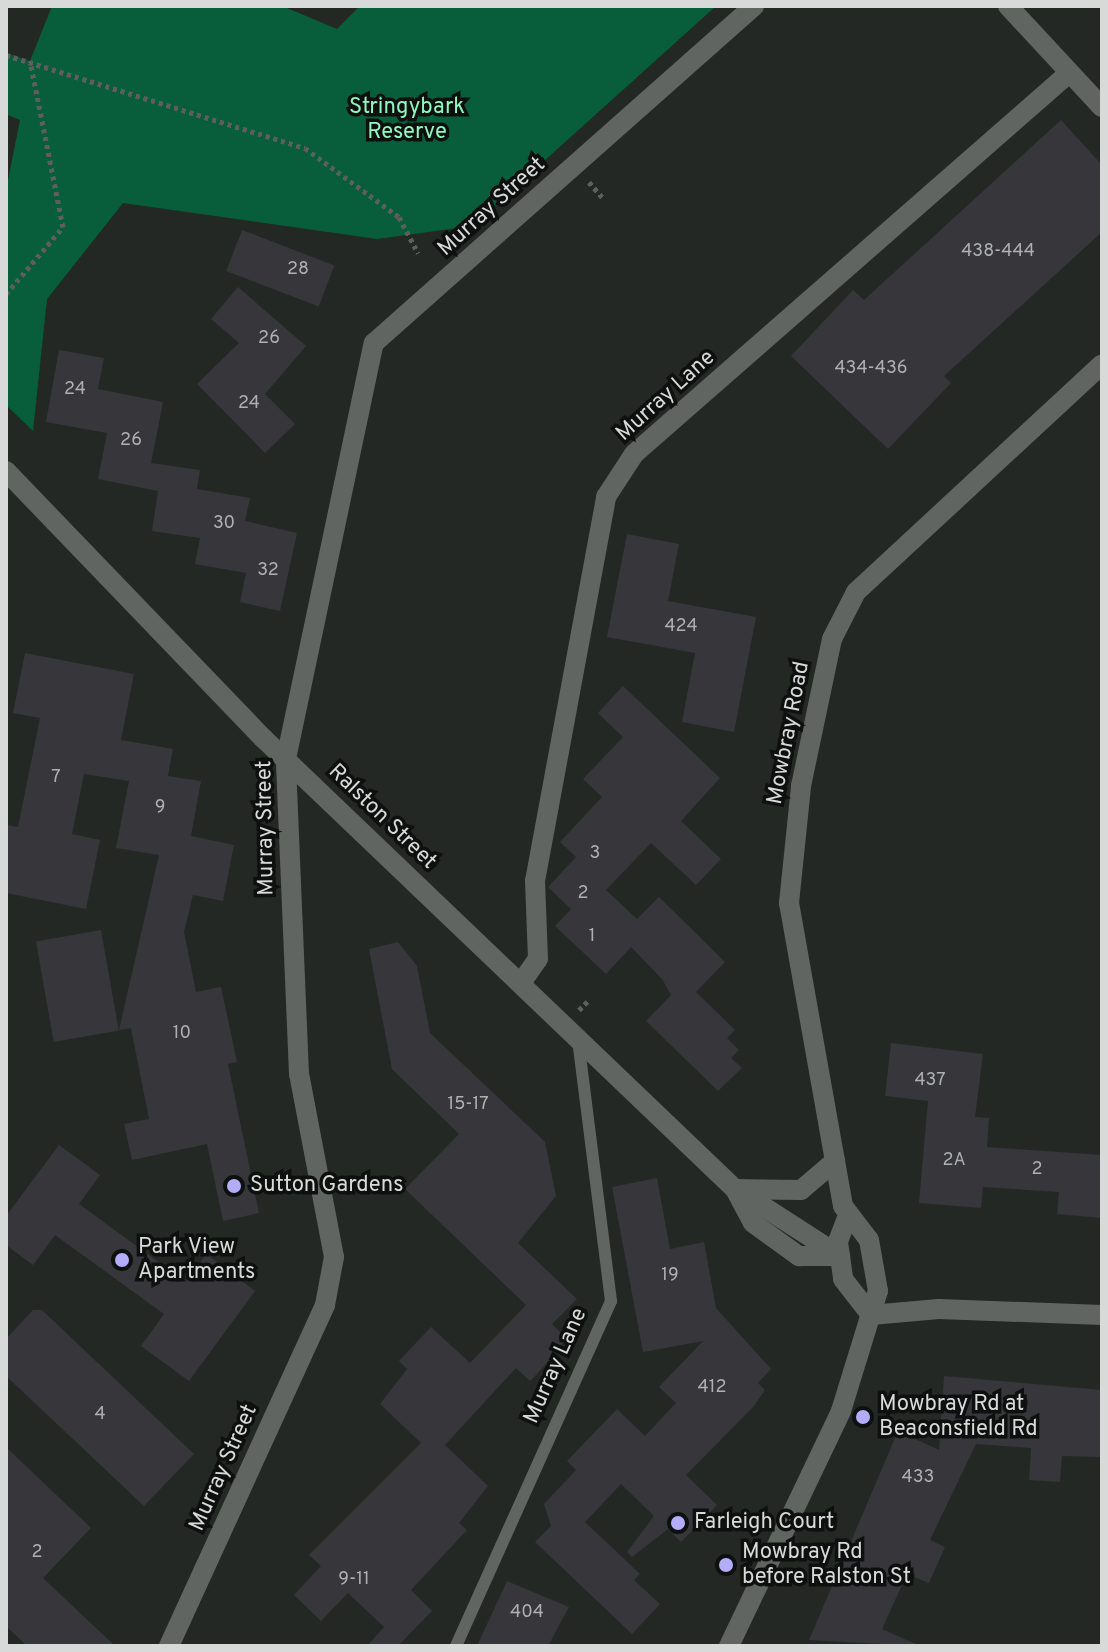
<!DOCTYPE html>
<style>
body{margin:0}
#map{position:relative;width:1108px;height:1652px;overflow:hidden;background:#242825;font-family:Overpass,sans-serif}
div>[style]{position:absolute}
.forest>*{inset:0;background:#085e3b}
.building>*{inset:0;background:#36363b;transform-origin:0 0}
.path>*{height:5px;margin-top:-2.5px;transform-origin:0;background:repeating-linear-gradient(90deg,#5c5f5d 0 4px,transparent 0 8px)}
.service>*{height:12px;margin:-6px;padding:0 6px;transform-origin:6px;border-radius:6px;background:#606562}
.minor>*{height:20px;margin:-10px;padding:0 10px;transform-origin:10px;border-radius:10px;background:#606562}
.secondary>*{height:20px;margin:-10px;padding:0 10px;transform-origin:10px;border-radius:10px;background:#606562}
.dots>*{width:22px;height:22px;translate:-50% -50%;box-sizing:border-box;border:4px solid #0e100f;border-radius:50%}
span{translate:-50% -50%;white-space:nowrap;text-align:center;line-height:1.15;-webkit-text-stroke:7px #0e100f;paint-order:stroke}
.number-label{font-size:18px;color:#afb1b1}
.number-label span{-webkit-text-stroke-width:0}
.park-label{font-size:22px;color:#90f8bf}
.street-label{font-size:22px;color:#d7dad8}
.poi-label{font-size:22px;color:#d7dad8}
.left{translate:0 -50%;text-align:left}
.frame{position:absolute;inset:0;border:8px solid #d7dad8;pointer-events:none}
</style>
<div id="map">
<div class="forest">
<i style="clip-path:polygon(52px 6px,282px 6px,337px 29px,360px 6px,716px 6px,472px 226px,377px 239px,123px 203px,47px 299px,33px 431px,6px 405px,6px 190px,20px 120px,6px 114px,6px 53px,30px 61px)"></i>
</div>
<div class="building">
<i style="clip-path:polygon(1061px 120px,1102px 165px,1102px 232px,944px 376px,951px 383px,888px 449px,791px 356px,853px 290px,864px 300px)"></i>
<i style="left:242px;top:230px;width:99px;height:44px;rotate:21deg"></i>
<i style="clip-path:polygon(238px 287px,306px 346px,265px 394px,295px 424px,265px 453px,197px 384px,239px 343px,211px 319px)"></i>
<i style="clip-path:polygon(59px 350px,104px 358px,98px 389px,163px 402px,151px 463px,200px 470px,197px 489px,250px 498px,245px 521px,297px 533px,280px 611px,240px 602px,246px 573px,195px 564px,200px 538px,152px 531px,158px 491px,98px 479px,107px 433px,46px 422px)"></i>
<i style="clip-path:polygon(627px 534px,679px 544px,668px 601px,756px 617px,734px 732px,682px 722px,695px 653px,607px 637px)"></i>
<i style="clip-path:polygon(25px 653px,134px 674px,121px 740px,173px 749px,168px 776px,201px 781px,191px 836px,234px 845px,223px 901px,193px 895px,184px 932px,196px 992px,221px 987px,237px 1062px,228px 1064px,259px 1213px,223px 1221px,207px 1144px,132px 1160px,124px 1124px,149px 1119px,131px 1028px,119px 1030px,159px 855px,116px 848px,129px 781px,84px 774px,72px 834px,100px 840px,86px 909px,6px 893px,6px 825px,18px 827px,40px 718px,13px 713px)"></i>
<i style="clip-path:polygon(623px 686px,720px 778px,681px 821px,721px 859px,696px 885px,651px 843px,606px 890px,637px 919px,659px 897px,725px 962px,696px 992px,735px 1030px,727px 1038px,739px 1050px,731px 1058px,742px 1068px,718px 1091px,646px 1021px,671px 995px,662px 979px,631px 947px,606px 974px,555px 926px,571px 909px,548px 887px,576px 857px,560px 842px,602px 797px,583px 779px,623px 737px,598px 713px)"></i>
<i style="left:101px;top:930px;width:102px;height:66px;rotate:80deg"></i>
<i style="clip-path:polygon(398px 942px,417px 966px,430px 1033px,545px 1142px,556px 1196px,518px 1243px,577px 1299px,552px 1324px,566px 1338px,553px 1357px,530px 1381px,516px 1368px,445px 1445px,488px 1486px,459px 1523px,467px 1530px,411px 1590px,432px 1611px,398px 1646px,367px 1646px,384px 1627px,348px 1593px,321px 1621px,294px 1595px,321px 1566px,309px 1555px,421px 1443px,380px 1404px,407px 1369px,399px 1361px,431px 1327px,470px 1363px,526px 1305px,405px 1189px,459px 1134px,392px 1069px,369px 949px)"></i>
<i style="clip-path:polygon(891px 1043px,983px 1054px,975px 1117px,989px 1118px,987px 1147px,1102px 1155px,1102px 1218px,1057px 1214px,1059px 1192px,983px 1187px,981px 1208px,919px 1203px,928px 1101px,885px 1096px)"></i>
<i style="clip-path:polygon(59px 1145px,100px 1175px,79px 1204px,186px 1282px,206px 1254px,255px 1291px,189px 1381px,141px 1346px,164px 1314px,55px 1235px,33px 1265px,6px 1245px,6px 1216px)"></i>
<i style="clip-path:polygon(657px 1178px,670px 1249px,704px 1242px,716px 1308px,771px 1369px,758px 1383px,765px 1390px,754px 1406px,686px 1475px,717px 1505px,681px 1542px,668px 1529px,632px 1557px,627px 1552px,654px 1516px,621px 1484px,585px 1522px,640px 1574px,634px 1580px,660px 1604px,632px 1634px,535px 1542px,551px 1526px,544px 1504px,576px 1470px,567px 1461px,617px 1409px,645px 1436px,676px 1403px,659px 1387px,703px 1341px,643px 1352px,612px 1187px)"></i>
<i style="clip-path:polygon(33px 1310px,42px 1310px,194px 1454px,144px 1506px,6px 1376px,6px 1339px)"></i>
<i style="clip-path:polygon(944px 1376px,1102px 1390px,1102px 1457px,1062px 1456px,1060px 1482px,1029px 1480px,1031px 1448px,976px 1444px,930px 1540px,945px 1547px,929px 1583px,907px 1574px,882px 1629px,920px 1646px,809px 1640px,898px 1431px,939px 1450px)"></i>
<i style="clip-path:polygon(6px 1447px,91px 1528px,43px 1578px,115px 1646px,27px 1646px,6px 1626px)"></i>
<i style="clip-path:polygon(507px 1581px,569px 1607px,548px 1646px,477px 1646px)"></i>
</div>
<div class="path">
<i style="left:6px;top:55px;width:313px;rotate:17.3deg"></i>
<i style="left:305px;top:148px;width:117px;rotate:36.3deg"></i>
<i style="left:399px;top:217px;width:41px;rotate:62.2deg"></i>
<i style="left:589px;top:182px;width:20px;rotate:49deg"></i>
<i style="left:6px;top:294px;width:88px;rotate:-49.6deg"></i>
<i style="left:63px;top:227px;width:169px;rotate:-101.2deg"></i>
<i style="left:579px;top:1010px;width:14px;rotate:-45deg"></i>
</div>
<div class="service">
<i style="left:456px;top:1646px;width:378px;rotate:-65.8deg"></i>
<i style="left:611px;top:1301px;width:262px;rotate:-97.2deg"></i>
</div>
<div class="minor">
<i style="left:1008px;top:6px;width:138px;rotate:47.1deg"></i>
<i style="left:6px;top:471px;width:371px;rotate:46.1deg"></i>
<i style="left:263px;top:738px;width:653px;rotate:43.7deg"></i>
<i style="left:735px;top:1189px;width:38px;rotate:62deg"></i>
<i style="left:753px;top:1223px;width:57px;rotate:35.7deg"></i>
<i style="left:799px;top:1256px;width:41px"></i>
<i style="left:521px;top:983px;width:29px;rotate:-55deg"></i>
<i style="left:538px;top:959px;width:78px;rotate:-92.2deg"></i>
<i style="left:535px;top:881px;width:391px;rotate:-79.5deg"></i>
<i style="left:606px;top:497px;width:51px;rotate:-56.9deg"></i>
<i style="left:634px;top:454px;width:578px;rotate:-41.21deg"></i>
<i style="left:736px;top:1189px;width:124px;rotate:32.8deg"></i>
<i style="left:871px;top:1315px;width:68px;rotate:-5deg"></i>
<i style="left:939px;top:1309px;width:163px;rotate:2.1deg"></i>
<i style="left:169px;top:1646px;width:375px;rotate:-65.4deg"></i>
<i style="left:325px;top:1305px;width:49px;rotate:-79.4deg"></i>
<i style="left:334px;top:1257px;width:186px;rotate:-100.8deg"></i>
<i style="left:299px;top:1074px;width:315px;rotate:-92.4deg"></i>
<i style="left:286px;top:759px;width:425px;rotate:-78.1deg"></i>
<i style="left:374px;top:343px;width:508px;rotate:-41.57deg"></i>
</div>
<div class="secondary">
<i style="left:735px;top:1189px;width:66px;rotate:0.9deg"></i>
<i style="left:801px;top:1190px;width:45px;rotate:-40.5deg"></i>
<i style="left:847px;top:1218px;width:26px;rotate:111deg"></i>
<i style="left:838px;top:1242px;width:37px;rotate:82deg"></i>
<i style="left:843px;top:1279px;width:46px;rotate:52.1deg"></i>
<i style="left:729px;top:1646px;width:260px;rotate:-64.5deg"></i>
<i style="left:841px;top:1411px;width:126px;rotate:-72.9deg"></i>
<i style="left:878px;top:1291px;width:52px;rotate:-100deg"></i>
<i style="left:869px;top:1240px;width:43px;rotate:-127.4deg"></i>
<i style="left:843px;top:1206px;width:308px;rotate:-100.1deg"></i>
<i style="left:789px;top:903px;width:118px;rotate:-84.1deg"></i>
<i style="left:801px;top:786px;width:150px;rotate:-78.1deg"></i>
<i style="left:832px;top:639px;width:53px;rotate:-62.9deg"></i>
<i style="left:856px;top:592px;width:335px;rotate:-42.8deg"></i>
</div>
<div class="dots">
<i style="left:234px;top:1186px;background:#b3adf9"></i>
<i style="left:122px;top:1260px;background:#b3adf9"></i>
<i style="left:863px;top:1417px;background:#b3adf9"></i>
<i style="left:678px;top:1523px;background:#b3adf9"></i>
<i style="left:726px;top:1565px;background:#b3adf9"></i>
</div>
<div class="number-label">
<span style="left:998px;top:252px">438-444</span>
<span style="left:298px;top:270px">28</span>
<span style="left:269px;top:339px">26</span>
<span style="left:871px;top:369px">434-436</span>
<span style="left:75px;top:390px">24</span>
<span style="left:249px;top:404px">24</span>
<span style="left:131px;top:441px">26</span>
<span style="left:224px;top:524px">30</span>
<span style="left:268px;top:571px">32</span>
<span style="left:681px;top:627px">424</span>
<span style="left:56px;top:778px">7</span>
<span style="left:160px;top:808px">9</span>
<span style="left:595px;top:854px">3</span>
<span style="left:583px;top:894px">2</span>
<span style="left:592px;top:937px">1</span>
<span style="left:182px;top:1034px">10</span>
<span style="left:930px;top:1081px">437</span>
<span style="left:468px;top:1105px">15-17</span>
<span style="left:954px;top:1161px">2A</span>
<span style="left:1037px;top:1170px">2</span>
<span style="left:670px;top:1276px">19</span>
<span style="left:712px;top:1388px">412</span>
<span style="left:100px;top:1415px">4</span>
<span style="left:918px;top:1478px">433</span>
<span style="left:37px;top:1553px">2</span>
<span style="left:354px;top:1580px">9-11</span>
<span style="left:527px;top:1613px">404</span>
</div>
<div class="park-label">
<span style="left:407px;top:120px">Stringybark<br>Reserve</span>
</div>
<div class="street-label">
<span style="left:492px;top:207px;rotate:-42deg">Murray Street</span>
<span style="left:666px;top:396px;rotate:-42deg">Murray Lane</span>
<span style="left:789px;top:733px;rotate:-79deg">Mowbray Road</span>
<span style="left:382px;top:817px;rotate:44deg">Ralston Street</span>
<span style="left:266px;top:828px;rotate:-91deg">Murray Street</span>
<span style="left:556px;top:1366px;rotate:-66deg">Murray Lane</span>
<span style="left:224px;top:1468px;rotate:-66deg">Murray Street</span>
</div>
<div class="poi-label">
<span class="left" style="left:250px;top:1186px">Sutton Gardens</span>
<span class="left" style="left:138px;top:1260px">Park View<br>Apartments</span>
<span class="left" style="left:879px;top:1417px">Mowbray Rd at<br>Beaconsfield Rd</span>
<span class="left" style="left:694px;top:1523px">Farleigh Court</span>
<span class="left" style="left:742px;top:1565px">Mowbray Rd<br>before Ralston St</span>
</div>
<div class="frame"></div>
</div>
